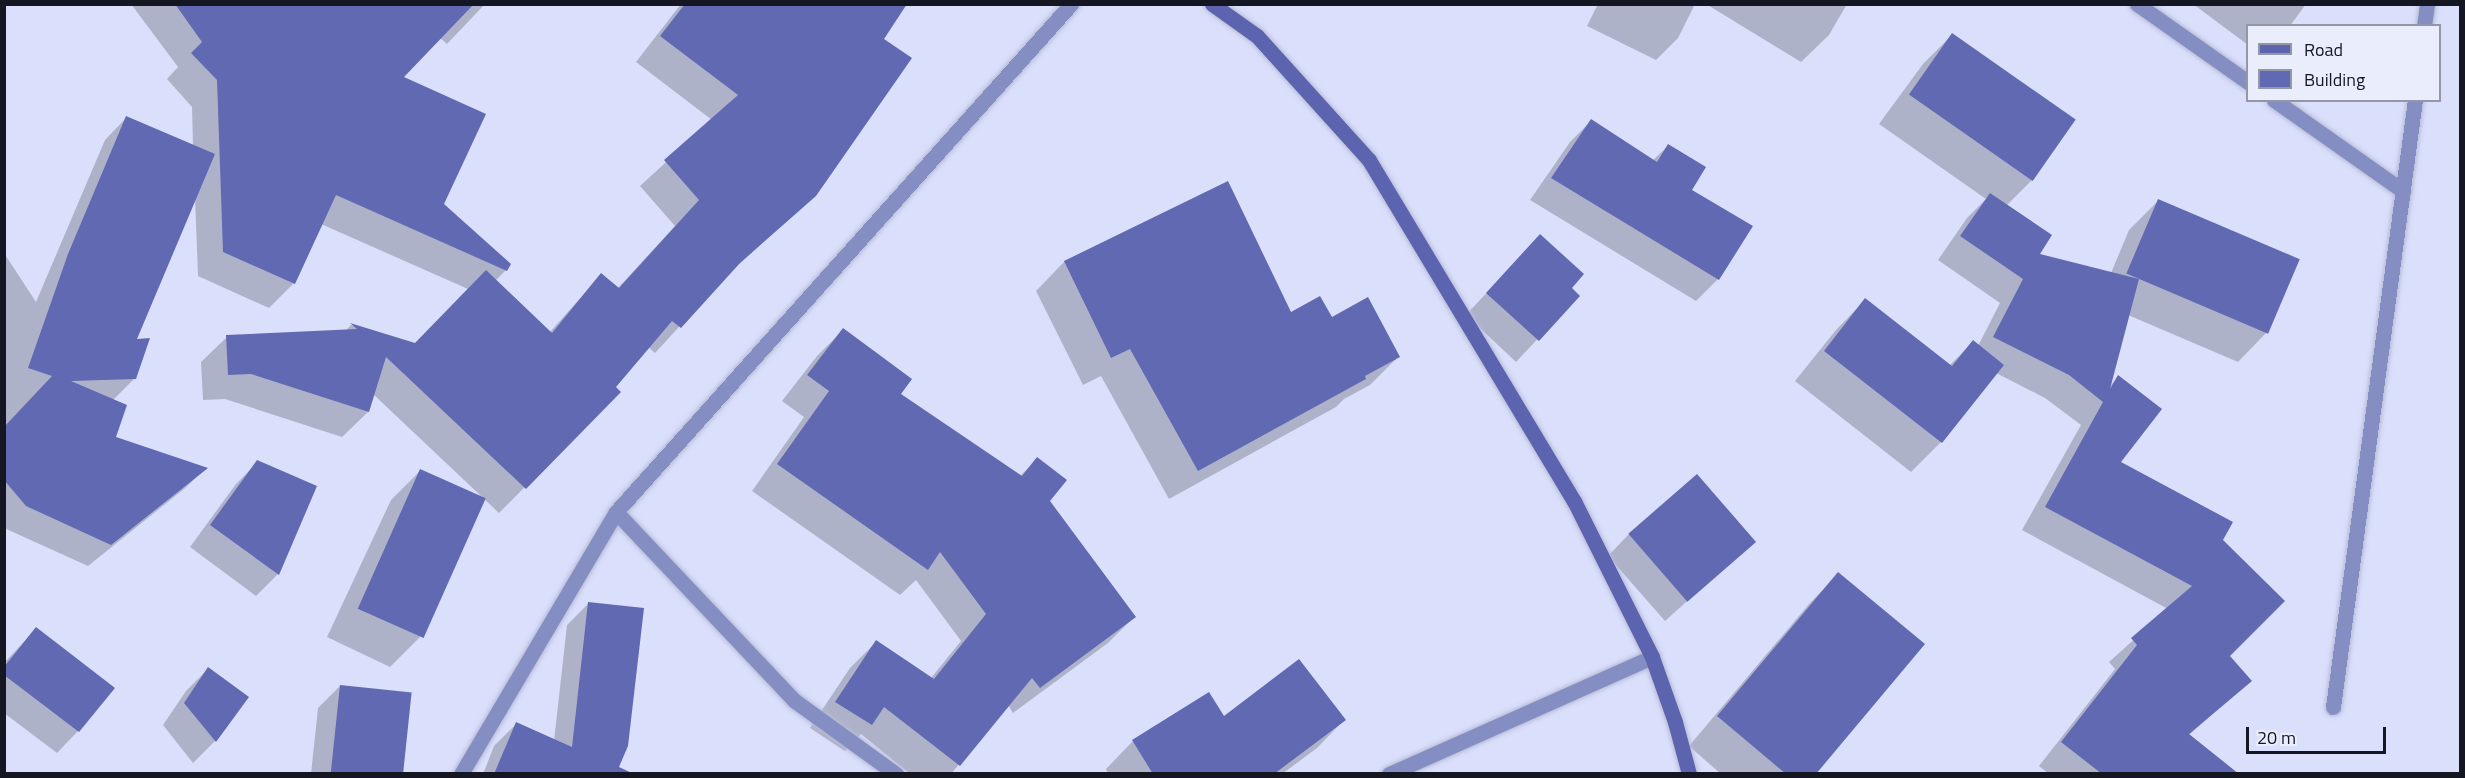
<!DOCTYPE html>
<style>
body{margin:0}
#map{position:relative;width:2465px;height:778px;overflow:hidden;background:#dadffc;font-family:"Titillium Web",sans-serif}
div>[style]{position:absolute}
.shadow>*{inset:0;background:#0003}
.building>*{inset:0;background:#6069b2;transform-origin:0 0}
.roads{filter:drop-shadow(0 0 2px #b6bbd5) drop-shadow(0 0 2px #b6bbd5)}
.street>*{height:15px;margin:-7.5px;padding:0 7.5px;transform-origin:7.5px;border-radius:7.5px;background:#858ec2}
.secondary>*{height:15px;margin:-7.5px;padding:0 7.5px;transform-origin:7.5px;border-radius:7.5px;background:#5c64af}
span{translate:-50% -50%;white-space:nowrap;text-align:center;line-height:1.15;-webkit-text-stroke:6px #eaedfc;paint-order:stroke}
.frame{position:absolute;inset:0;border:6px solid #141622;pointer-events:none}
.legend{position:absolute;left:2246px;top:24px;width:195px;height:78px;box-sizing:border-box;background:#eaedfc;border:2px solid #9497a5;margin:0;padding:8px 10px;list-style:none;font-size:18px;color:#141622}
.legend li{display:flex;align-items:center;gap:12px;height:30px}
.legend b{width:30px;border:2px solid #9497a5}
.scale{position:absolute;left:2246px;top:727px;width:140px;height:27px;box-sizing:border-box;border:3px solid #141622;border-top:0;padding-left:8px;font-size:18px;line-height:21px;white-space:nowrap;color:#141622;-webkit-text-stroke:4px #eaedfc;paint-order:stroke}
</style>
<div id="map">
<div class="shadow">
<i style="clip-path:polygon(131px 4px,485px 4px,447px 44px,440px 38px,402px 77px,442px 204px,506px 270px,495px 281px,549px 333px,601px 275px,617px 289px,675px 226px,640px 186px,712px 120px,636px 62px,681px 4px,814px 4px,882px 40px,815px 195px,725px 277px,655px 353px,648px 347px,613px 387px,619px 392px,499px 513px,373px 394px,368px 412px,342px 437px,225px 399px,203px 400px,201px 362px,227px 337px,344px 332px,351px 325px,415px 344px,468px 289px,321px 224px,294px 283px,269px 308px,198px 276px,195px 197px,135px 341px,135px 378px,112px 401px,114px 438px,205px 469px,184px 489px,88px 566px,4px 528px,4px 253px,36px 302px,105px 140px,126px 118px,193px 146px,192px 107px,167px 79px,178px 67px)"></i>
<i style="clip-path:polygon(1598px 4px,1695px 4px,1678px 38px,1656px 60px,1587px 26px)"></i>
<i style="clip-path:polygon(1706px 4px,1847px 4px,1829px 35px,1801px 62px)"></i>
<i style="clip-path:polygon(2193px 4px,2306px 4px,2290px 26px,2248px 26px,2248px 45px)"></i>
<i style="clip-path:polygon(1952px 35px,2074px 121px,2032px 180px,2006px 206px,2037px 255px,2111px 273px,2129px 230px,2158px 201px,2267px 332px,2238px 362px,2128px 315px,2110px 386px,2118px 377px,2119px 462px,2222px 540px,2228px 655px,2250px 681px,2189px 735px,2237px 774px,2049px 774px,2039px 766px,2115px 669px,2109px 662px,2168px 609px,2022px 530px,2081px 425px,2045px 398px,1996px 373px,1941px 442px,1911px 472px,1795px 381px,1836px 330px,1865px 300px,1949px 366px,1973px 342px,1978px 346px,2000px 303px,1938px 260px,1967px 218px,1986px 199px,1879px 124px,1923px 64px)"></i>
<i style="clip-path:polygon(1591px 121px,1652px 161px,1668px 146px,1690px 190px,1718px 279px,1696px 301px,1530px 200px,1570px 142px)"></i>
<i style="clip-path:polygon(1227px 183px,1290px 314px,1331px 319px,1398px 357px,1370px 385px,1344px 399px,1336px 407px,1169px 499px,1101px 376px,1083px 385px,1036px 291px,1064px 262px)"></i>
<i style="clip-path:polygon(1519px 258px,1578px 296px,1516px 362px,1466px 315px)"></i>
<i style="clip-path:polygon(843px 330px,899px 394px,1020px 476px,1037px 459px,1048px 501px,1134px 617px,1108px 643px,1013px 713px,1008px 705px,951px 774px,910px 774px,861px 734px,845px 751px,810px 728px,850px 668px,876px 642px,931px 678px,961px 641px,916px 580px,900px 595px,752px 491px,804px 417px,782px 401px,817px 356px)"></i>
<i style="clip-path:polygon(258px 462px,315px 487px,278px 574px,256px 596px,190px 547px,236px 484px)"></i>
<i style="clip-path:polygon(420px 471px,420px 637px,390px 667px,327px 637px,391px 500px)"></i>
<i style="clip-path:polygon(1629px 534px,1754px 541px,1665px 621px,1608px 556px)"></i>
<i style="clip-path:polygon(1838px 574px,1814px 774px,1721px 774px,1689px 746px,1809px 604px)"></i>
<i style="clip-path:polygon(589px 603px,615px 774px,483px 774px,494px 746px,516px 724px,554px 741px,567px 625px)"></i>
<i style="clip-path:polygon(36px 629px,113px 688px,78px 731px,57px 753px,4px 713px,4px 663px)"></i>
<i style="clip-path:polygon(208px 669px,247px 697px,215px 741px,193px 763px,163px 725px,186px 691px)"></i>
<i style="clip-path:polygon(340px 686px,401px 774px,311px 774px,318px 708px)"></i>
<i style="clip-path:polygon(1223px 718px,1344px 720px,1317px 748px,1282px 774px,1108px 774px,1106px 769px,1133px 741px)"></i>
</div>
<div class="building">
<i style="clip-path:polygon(175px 4px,474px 4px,404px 77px,486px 114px,444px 204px,511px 264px,507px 271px,336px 195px,295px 284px,223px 252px,217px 80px,191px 53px,202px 42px)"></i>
<i style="clip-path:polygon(685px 4px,907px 4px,884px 39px,912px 58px,816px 196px,740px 263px,681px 328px,672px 321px,616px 387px,621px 392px,526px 489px,386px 357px,369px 412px,251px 374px,228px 375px,226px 335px,357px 329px,350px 323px,415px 343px,486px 270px,552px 333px,601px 273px,619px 288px,699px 200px,664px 160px,738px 95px,660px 36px)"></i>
<i style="left:1952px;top:33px;width:151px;height:75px;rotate:35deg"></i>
<i style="clip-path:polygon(126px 116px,215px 154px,137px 339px,150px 338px,136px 379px,71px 381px,127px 405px,116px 437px,208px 468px,111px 545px,26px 506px,4px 480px,4px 427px,52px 376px,28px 368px,68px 254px)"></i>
<i style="clip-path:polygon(1591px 119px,1657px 162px,1668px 144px,1706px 167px,1692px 190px,1753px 226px,1719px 280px,1551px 178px)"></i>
<i style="clip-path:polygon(1228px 181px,1291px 312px,1320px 296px,1332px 317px,1368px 297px,1400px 357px,1365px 376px,1366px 379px,1198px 471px,1130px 349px,1111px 358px,1064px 261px)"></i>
<i style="clip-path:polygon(1990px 193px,2052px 235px,2040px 254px,2139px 279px,2110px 389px,2118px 375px,2162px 409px,2121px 462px,2233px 522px,2223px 540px,2285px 601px,2230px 656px,2252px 681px,2189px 734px,2239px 774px,2102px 774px,2061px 742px,2137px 645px,2131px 638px,2192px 586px,2045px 507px,2103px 402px,2069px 375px,1993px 337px,2023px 279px,1960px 236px)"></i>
<i style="left:2158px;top:199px;width:154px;height:81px;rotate:23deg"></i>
<i style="clip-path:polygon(1540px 234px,1584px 274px,1572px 288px,1580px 296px,1539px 341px,1486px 293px)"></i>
<i style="clip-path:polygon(1865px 298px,1952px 366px,1973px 340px,2004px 365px,1942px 443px,1824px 351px)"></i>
<i style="clip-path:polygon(843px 328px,912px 379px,901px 394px,1022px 476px,1037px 457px,1067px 480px,1050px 501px,1136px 617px,1040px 688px,1032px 678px,960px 766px,884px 707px,872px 725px,835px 702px,876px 640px,934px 679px,986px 614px,940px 552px,928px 570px,777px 464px,829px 391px,807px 375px)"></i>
<i style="clip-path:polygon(257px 460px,317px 486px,279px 575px,210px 525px)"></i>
<i style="left:420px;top:469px;width:72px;height:153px;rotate:24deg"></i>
<i style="left:1697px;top:474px;width:90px;height:91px;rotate:49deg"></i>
<i style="clip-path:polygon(1838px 572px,1925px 644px,1816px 774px,1786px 774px,1717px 716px)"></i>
<i style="clip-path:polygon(588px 602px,644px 608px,628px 746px,619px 767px,634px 774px,494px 774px,516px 722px,572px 747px)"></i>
<i style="clip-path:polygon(36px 627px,115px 688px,79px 732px,4px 675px,4px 667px)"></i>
<i style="clip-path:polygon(1299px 659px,1346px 720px,1274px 774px,1153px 774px,1132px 740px,1209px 692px,1224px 716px)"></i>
<i style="clip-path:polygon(208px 667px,249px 697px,216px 742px,184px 703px)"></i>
<i style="left:340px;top:685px;width:72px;height:90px;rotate:6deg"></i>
</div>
<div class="roads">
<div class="street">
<i style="left:2137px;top:4px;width:136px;rotate:35.1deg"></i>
<i style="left:2424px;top:26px;width:22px;rotate:-82deg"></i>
<i style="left:2274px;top:100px;width:158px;rotate:35.2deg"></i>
<i style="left:616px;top:512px;width:260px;rotate:46.6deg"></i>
<i style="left:795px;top:701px;width:125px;rotate:35.9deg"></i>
<i style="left:2333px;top:707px;width:613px;rotate:-82.31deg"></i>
<i style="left:461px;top:774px;width:304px;rotate:-59.4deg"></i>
<i style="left:616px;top:512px;width:682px;rotate:-48.15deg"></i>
<i style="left:1389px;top:774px;width:288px;rotate:-24deg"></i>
</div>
<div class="secondary">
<i style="left:1212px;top:4px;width:55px;rotate:35.4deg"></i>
<i style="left:1257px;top:36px;width:167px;rotate:47.9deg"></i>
<i style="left:1369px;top:160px;width:398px;rotate:59deg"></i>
<i style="left:1574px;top:501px;width:174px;rotate:63.4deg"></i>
<i style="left:1652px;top:657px;width:69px;rotate:70.5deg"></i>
<i style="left:1675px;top:722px;width:54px;rotate:74.9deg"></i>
</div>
</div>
<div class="frame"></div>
<ul class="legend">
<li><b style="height:8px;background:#5c64af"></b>Road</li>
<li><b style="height:16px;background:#6069b2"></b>Building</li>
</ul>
<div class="scale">20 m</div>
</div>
